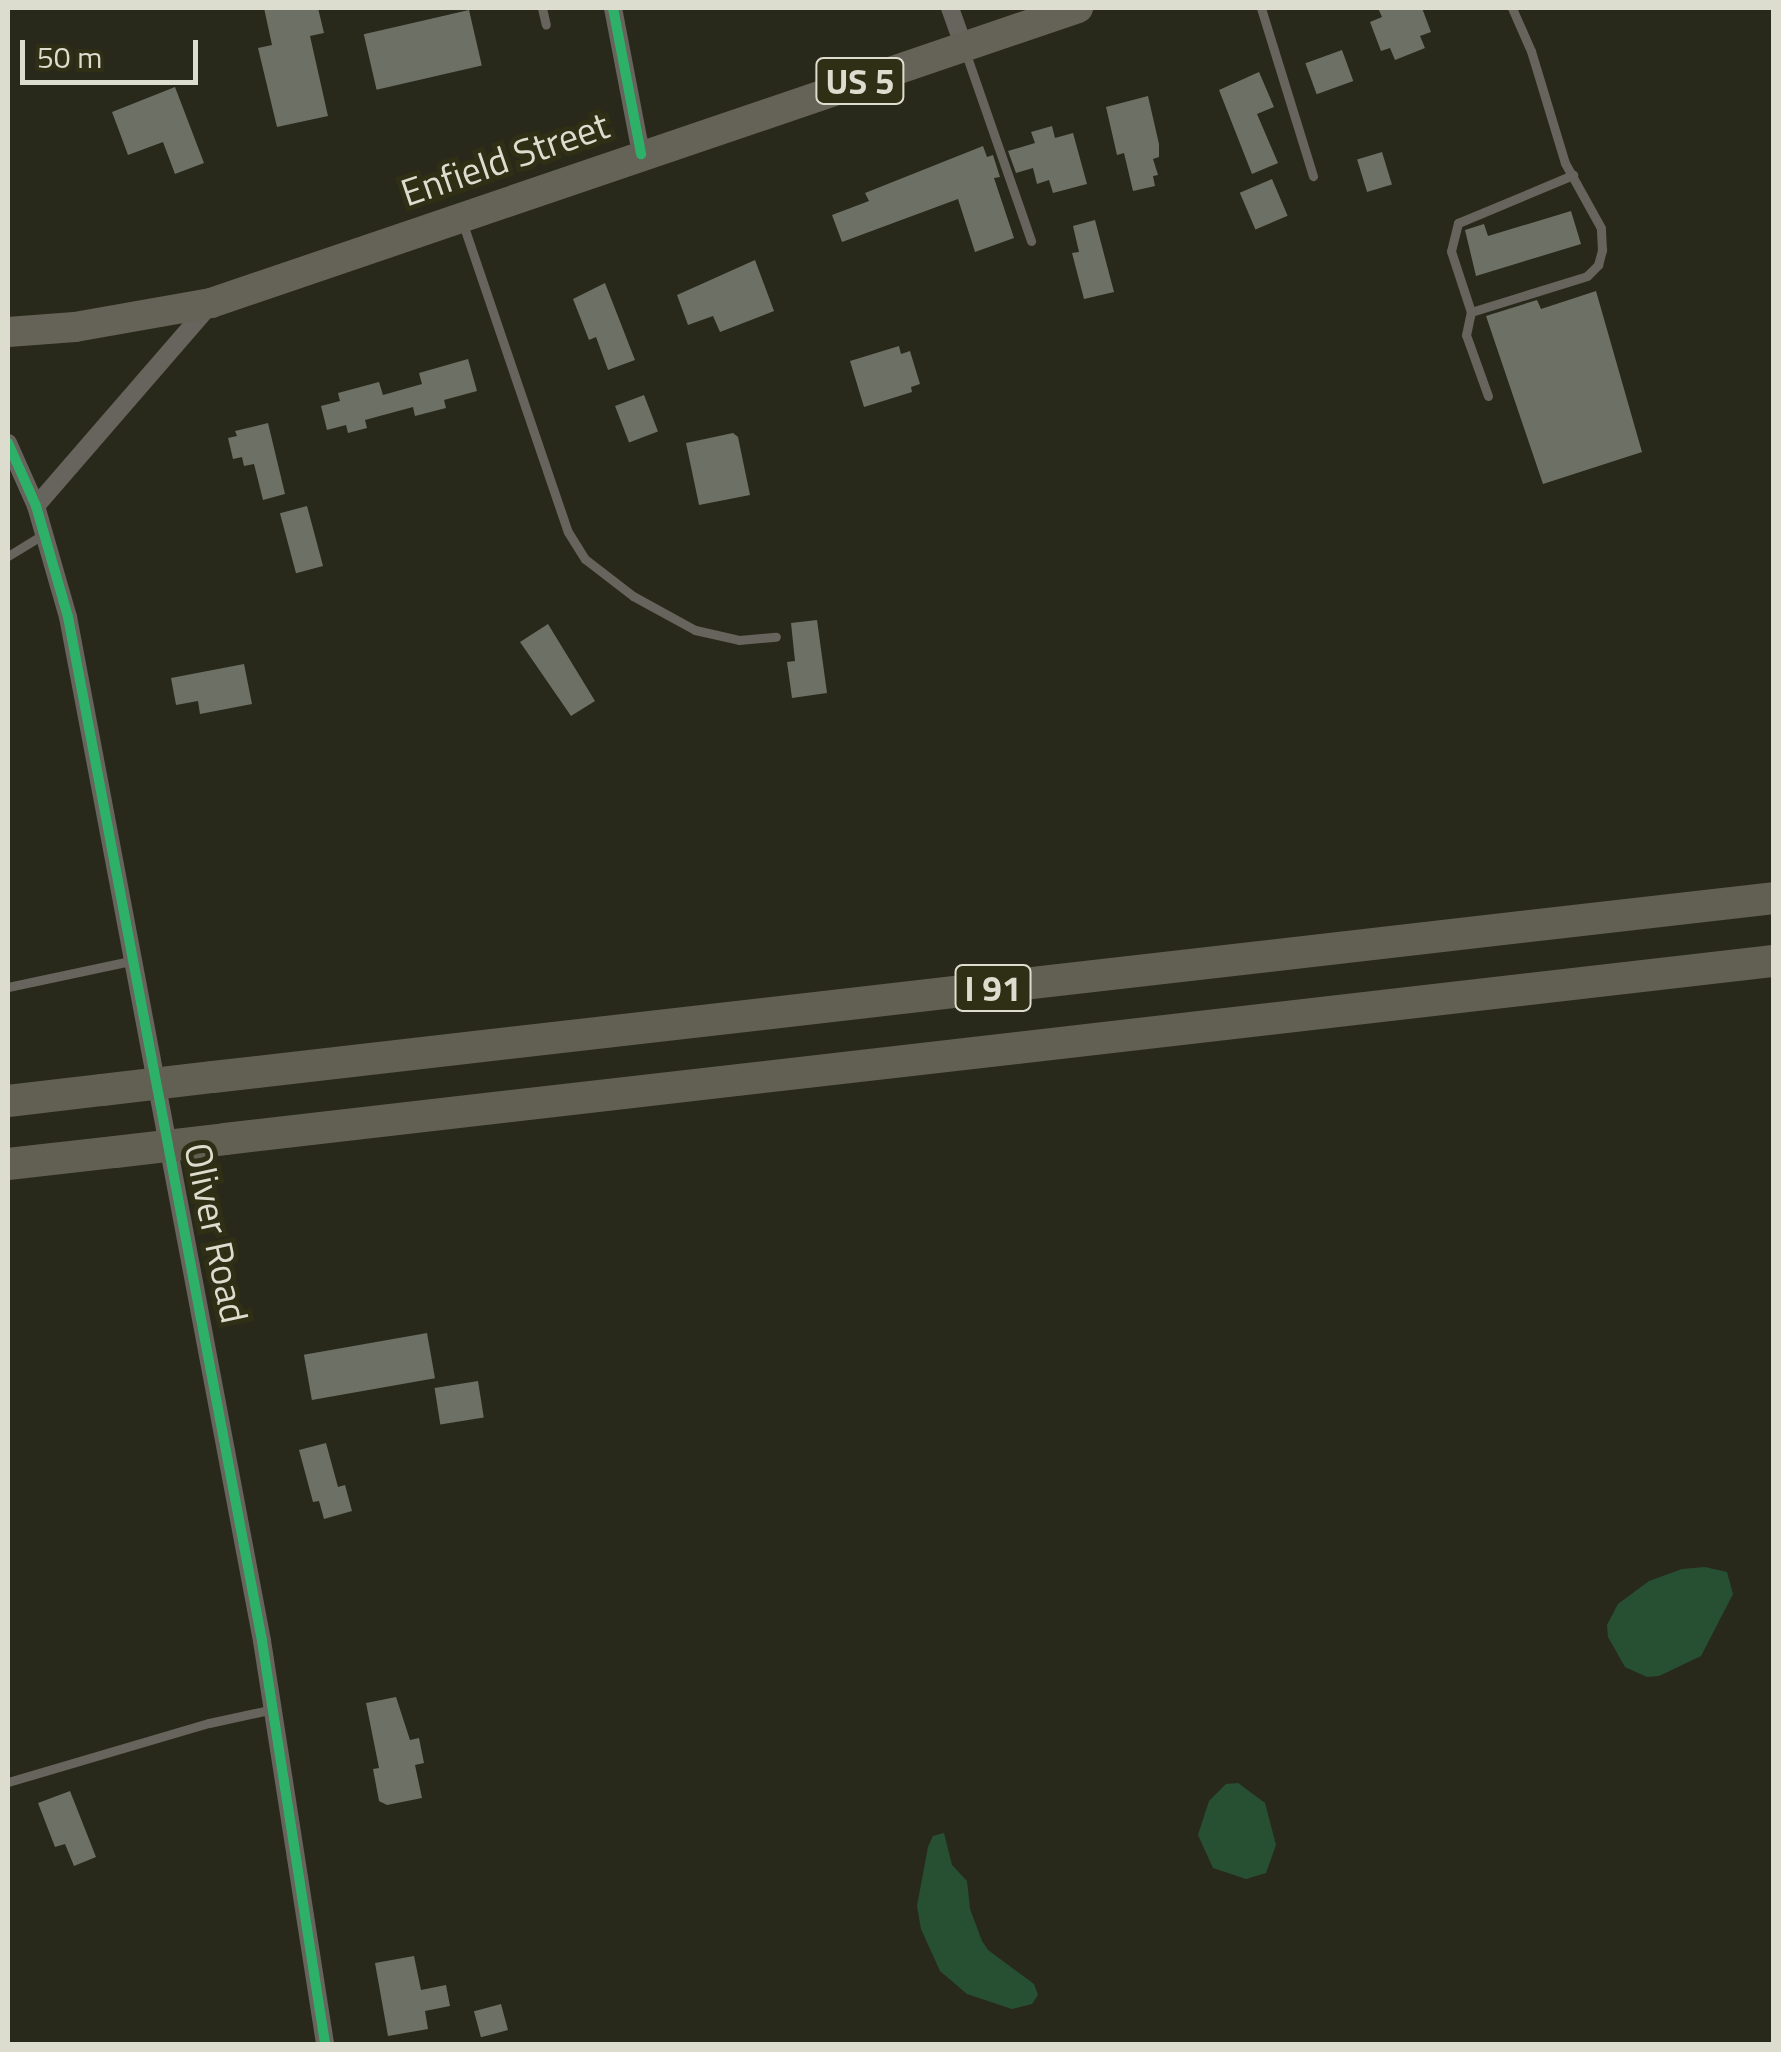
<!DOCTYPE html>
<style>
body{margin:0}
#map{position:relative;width:1781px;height:2052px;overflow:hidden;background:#29291b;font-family:"Titillium Web",sans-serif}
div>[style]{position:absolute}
.water>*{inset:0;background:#275032}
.building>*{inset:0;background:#6d7065;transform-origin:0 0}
.service>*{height:9px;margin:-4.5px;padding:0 4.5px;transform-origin:4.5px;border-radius:4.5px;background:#66645c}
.minor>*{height:18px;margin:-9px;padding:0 9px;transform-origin:9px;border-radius:9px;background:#66645c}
.primary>*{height:30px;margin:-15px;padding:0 15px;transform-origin:15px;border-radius:15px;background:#656357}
.motorway>*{height:32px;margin:-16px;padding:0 16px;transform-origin:16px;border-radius:16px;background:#626053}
.motorway-bridge>*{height:32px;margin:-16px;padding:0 16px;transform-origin:16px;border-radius:16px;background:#626053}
.cycleway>*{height:10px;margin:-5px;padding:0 5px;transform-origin:5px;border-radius:5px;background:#2db169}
span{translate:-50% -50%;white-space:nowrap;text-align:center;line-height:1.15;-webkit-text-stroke:10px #2f2f15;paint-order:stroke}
.shield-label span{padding:2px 8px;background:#2f2f15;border:2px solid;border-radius:8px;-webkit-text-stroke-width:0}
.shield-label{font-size:35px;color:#dcddce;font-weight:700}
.street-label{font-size:38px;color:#dcddce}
.frame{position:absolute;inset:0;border:10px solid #dcddce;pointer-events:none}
.scale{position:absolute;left:20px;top:40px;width:178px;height:45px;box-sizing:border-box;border:5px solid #dcddce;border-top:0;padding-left:12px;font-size:30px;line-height:35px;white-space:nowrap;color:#dcddce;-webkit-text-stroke:8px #2f2f15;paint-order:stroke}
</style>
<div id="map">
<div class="water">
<i style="clip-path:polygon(1705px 1567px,1727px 1572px,1733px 1594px,1701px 1656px,1659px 1676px,1647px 1677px,1625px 1667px,1608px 1637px,1607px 1625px,1618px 1604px,1649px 1581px,1682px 1569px)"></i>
<i style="clip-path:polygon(1238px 1783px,1265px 1803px,1276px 1845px,1266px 1873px,1246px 1879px,1213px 1868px,1198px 1835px,1209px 1801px,1226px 1784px)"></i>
<i style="clip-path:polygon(944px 1833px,952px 1865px,967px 1881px,970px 1909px,982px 1941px,988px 1950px,1034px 1984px,1038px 1995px,1032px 2004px,1012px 2009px,967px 1994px,940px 1971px,921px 1929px,917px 1906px,928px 1847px,933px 1836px)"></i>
</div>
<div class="building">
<i style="clip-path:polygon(264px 8px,318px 8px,324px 33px,310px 36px,328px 116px,277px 127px,258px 48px,272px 45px)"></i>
<i style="clip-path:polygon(1378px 8px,1422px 8px,1431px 32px,1420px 36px,1425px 48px,1395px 60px,1390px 48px,1381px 51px,1370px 22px,1382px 17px)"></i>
<i style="left:469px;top:10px;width:57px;height:108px;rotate:77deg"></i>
<i style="left:1342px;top:50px;width:33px;height:39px;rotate:70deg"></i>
<i style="clip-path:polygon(1259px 72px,1274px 107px,1257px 114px,1278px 163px,1252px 174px,1219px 90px)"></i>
<i style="clip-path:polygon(175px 87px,204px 163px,175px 174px,163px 142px,128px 155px,112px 112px)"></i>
<i style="clip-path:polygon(1148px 96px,1159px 144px,1159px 157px,1153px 159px,1158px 175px,1153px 176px,1155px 186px,1133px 191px,1124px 153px,1117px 155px,1106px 107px)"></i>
<i style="clip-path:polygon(1052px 126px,1055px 138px,1073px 133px,1087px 184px,1053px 193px,1049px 180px,1037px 184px,1033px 168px,1016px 173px,1008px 151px,1035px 143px,1031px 132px)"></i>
<i style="clip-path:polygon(983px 146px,987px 157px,993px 155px,1000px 177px,994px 178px,1014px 238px,975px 252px,958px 199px,842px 242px,832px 215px,869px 201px,865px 193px)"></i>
<i style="left:1382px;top:152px;width:34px;height:26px;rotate:73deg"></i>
<i style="left:1272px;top:179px;width:40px;height:35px;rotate:67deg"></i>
<i style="clip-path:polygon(1571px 211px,1581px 244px,1476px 276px,1465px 230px,1484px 224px,1488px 236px)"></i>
<i style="clip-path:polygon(1095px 220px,1114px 292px,1084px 299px,1072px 253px,1079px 252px,1073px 226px)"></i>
<i style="clip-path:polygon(755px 260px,774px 311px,720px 332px,713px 316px,688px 325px,677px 295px)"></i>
<i style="clip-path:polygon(605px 283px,635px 360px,608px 370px,596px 337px,589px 340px,573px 299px)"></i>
<i style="clip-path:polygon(1596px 291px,1642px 452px,1543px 484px,1486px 316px,1537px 300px,1541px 309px)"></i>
<i style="clip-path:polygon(899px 346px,901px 354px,910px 351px,920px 384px,911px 387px,912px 392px,864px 407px,850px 361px)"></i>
<i style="clip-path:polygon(468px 359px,477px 391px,444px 400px,446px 408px,415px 416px,413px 407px,365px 420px,367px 428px,348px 433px,346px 425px,327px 430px,321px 406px,340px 401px,338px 393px,379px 382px,383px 395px,422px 384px,419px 373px)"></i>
<i style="left:644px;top:395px;width:39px;height:31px;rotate:69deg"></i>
<i style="clip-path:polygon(268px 423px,285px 494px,263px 500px,254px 464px,244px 466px,242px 457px,233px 459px,228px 438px,237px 436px,235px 431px)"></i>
<i style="clip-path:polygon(733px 433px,738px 437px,750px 495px,699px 505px,686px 443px)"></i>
<i style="left:307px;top:506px;width:62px;height:28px;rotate:75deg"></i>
<i style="clip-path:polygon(817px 620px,827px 693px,792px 698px,787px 662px,795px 661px,791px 623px)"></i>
<i style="clip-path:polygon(548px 624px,595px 701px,571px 716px,520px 642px)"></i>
<i style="clip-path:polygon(244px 664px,252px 704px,200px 714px,198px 701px,176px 705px,171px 678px)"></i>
<i style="left:427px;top:1333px;width:46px;height:125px;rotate:80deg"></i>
<i style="left:478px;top:1381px;width:37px;height:44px;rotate:81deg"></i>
<i style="clip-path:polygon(326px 1443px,338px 1487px,345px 1485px,352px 1511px,324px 1519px,319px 1501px,313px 1502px,299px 1450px)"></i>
<i style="clip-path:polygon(396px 1697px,410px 1740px,419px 1738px,424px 1763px,415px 1765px,422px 1798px,387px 1805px,379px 1801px,373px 1769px,379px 1768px,366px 1703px)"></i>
<i style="clip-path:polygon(70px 1791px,96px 1857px,74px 1866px,65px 1844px,55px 1847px,38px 1803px)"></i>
<i style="clip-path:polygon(414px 1956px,421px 1990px,446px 1985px,450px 2006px,425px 2011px,428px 2029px,388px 2036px,375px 1963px)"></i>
<i style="left:501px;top:2004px;width:27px;height:28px;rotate:75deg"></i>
</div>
<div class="service">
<i style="left:542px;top:8px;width:17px;rotate:77deg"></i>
<i style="left:1261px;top:8px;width:176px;rotate:72.8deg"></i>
<i style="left:966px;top:54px;width:198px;rotate:70.8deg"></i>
<i style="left:463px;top:224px;width:325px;rotate:71.2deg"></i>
<i style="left:568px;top:532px;width:32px;rotate:58deg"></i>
<i style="left:585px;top:559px;width:61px;rotate:37.6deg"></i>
<i style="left:633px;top:596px;width:71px;rotate:28.7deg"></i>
<i style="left:695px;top:630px;width:45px;rotate:12.8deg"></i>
<i style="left:739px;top:640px;width:37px;rotate:-5deg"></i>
<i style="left:1471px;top:312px;width:121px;rotate:-17.2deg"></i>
<i style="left:1587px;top:276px;width:16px;rotate:-45deg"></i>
<i style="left:1598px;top:265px;width:16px;rotate:-75deg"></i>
<i style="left:1602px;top:250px;width:22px;rotate:-93deg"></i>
<i style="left:1601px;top:228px;width:74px;rotate:-119deg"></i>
<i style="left:1565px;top:163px;width:117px;rotate:-106.9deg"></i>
<i style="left:1531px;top:51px;width:47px;rotate:-113.8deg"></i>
<i style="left:1488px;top:396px;width:65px;rotate:-109.8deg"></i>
<i style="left:1466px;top:335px;width:24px;rotate:-78deg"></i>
<i style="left:1471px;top:312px;width:64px;rotate:-108.2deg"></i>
<i style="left:1451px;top:251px;width:29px;rotate:-76deg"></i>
<i style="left:1458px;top:223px;width:125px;rotate:-22.7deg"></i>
<i style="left:8px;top:556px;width:42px;rotate:-31.4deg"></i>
<i style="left:8px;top:987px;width:125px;rotate:-12deg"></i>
<i style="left:8px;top:1782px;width:209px;rotate:-16.4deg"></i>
<i style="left:209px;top:1723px;width:66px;rotate:-12.2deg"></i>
</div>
<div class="minor">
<i style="left:613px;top:8px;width:149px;rotate:79.1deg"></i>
<i style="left:950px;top:8px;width:41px;rotate:70.3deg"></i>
<i style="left:8px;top:443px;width:69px;rotate:66deg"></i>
<i style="left:36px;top:506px;width:116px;rotate:73.9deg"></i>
<i style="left:68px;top:617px;width:1042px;rotate:79.27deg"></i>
<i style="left:262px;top:1641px;width:408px;rotate:81.1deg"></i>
<i style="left:36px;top:506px;width:264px;rotate:-49.1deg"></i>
</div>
<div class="primary">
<i style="left:8px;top:332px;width:67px;rotate:-4.3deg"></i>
<i style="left:75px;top:327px;width:138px;rotate:-10deg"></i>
<i style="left:211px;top:303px;width:916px;rotate:-18.79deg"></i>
</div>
<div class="motorway">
<i style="left:213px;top:1077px;width:1571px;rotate:-6.54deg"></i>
<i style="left:8px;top:1101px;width:95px;rotate:-6.7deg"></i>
<i style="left:225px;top:1139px;width:1559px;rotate:-6.56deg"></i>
<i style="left:8px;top:1164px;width:108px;rotate:-6.4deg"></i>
</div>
<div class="motorway-bridge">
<i style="left:102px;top:1090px;width:112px;rotate:-6.7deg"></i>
<i style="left:115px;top:1152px;width:111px;rotate:-6.7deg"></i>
</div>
<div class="cycleway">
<i style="left:613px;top:8px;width:149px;rotate:79.1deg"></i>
<i style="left:8px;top:443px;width:69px;rotate:66deg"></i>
<i style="left:36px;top:506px;width:116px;rotate:73.9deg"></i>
<i style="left:68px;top:617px;width:1042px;rotate:79.27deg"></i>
<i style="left:262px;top:1641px;width:408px;rotate:81.1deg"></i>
</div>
<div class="shield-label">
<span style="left:860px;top:81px">US 5</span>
<span style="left:993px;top:988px">I 91</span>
</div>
<div class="street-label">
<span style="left:505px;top:159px;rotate:-19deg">Enfield Street</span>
<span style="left:216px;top:1233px;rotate:78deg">Oliver Road</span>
</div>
<div class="frame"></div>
<div class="scale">50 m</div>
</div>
